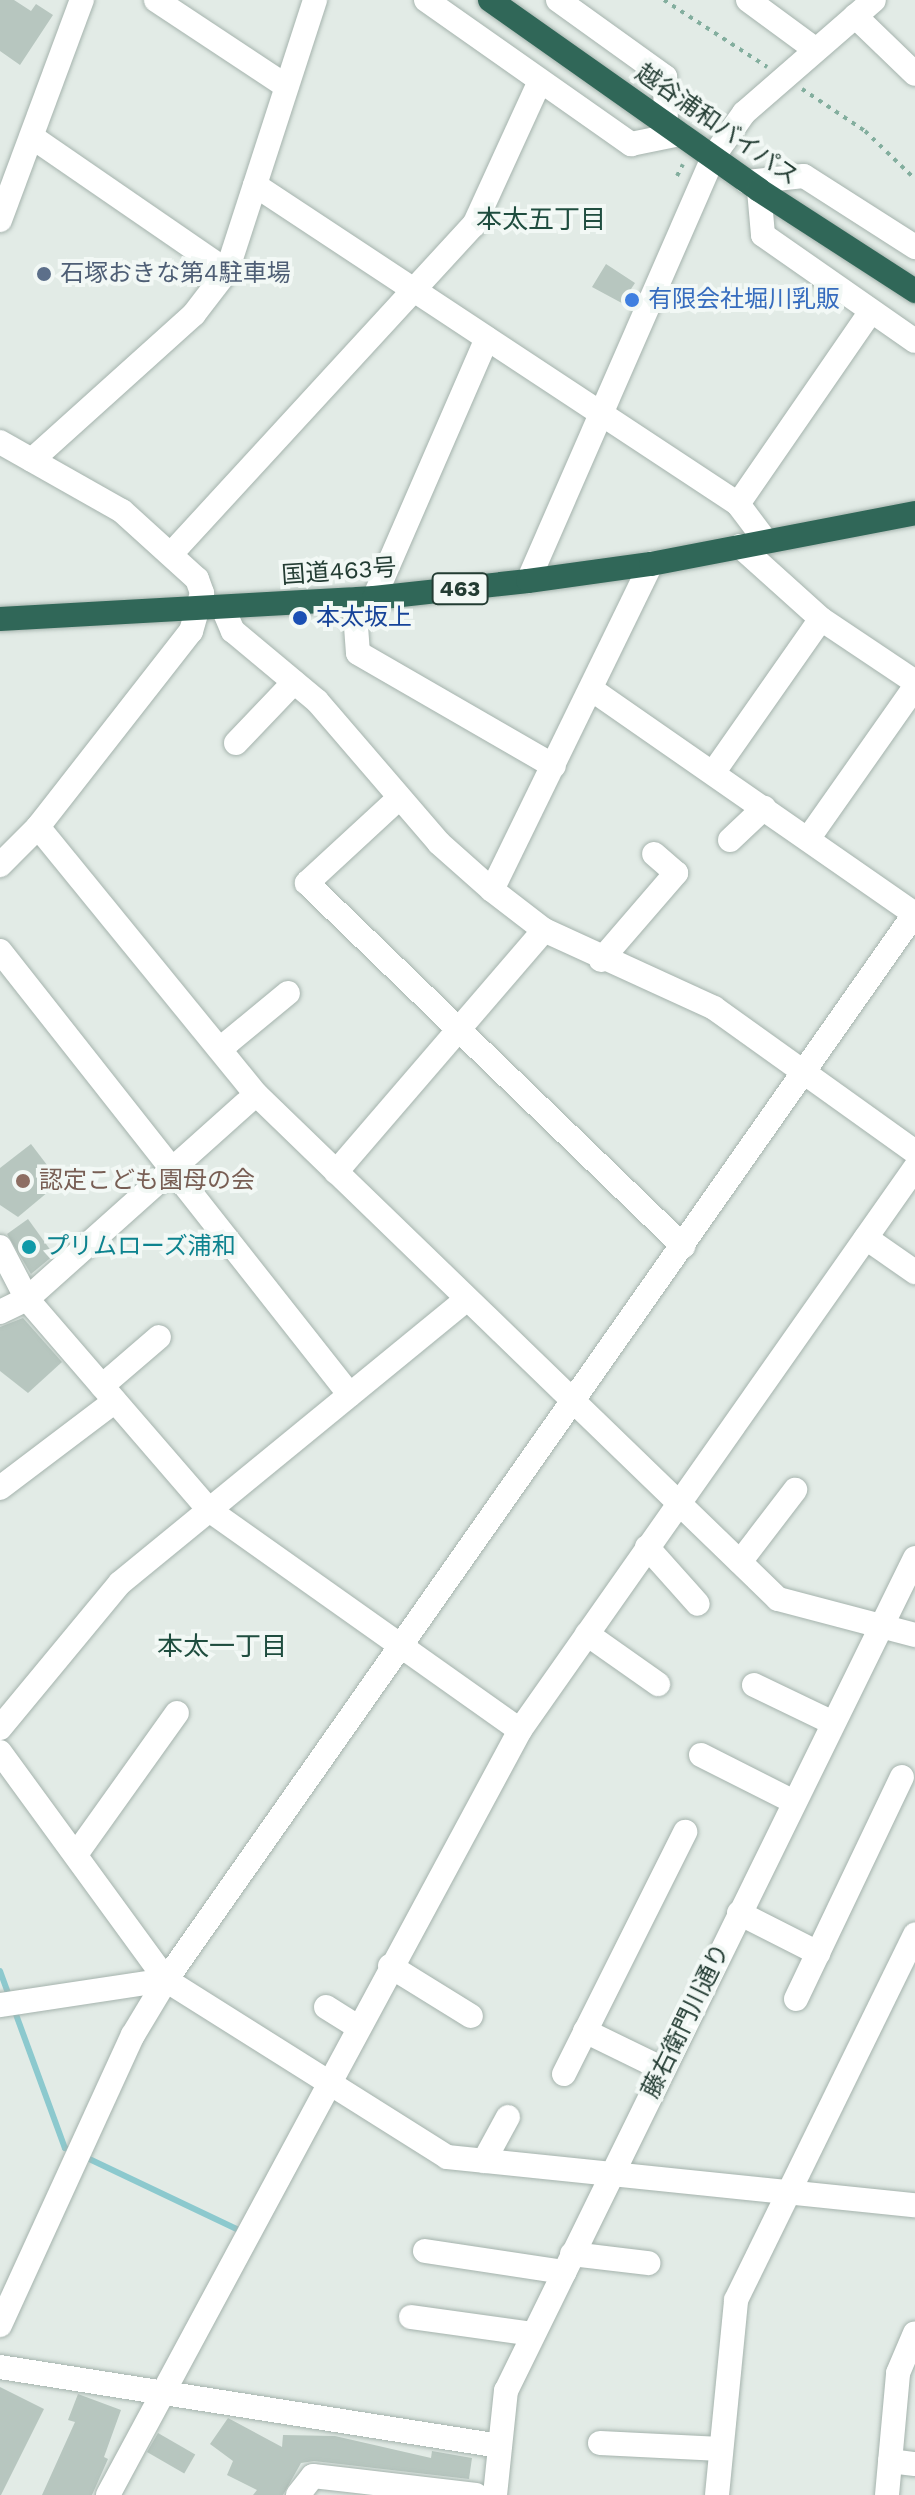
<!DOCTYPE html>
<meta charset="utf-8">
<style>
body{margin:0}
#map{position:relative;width:915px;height:2495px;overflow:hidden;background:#e2ebe6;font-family:"Work Sans","Noto Sans JP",sans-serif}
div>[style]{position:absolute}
.stream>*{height:6px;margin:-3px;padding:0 3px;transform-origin:3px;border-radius:3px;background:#8cc9ce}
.building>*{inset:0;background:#b7c6bf;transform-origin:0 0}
.path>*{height:4px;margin-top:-2px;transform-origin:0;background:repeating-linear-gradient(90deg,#83ae9e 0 4px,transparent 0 10px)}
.roads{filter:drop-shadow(0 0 2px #a5b3ad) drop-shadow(0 0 2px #a5b3ad)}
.minor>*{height:24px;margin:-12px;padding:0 12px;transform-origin:12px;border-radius:12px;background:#fff}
.highway>*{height:24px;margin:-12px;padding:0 12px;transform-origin:12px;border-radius:12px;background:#306758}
.dots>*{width:22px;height:22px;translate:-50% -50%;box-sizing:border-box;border:4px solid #f2f8f5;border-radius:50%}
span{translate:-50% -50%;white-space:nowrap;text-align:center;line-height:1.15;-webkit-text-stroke:8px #f2f8f5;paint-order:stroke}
.shield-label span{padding:2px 6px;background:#f2f8f5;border:2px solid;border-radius:6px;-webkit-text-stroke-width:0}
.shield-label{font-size:22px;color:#233c33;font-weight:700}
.street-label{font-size:24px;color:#233c33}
.service-label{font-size:24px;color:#4e5e75}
.left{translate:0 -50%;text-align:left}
.shop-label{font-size:24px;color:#366cbe}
.transit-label{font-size:24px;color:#164399}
.education-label{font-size:24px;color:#785e54}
.culture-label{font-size:24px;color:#0d838f}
.neighbourhood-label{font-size:26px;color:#1f4d3f}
</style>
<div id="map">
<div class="stream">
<i style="left:0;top:1971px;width:29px;rotate:70deg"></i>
<i style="left:14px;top:2009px;width:148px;rotate:69.9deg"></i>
<i style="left:65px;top:2148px;width:9px;rotate:21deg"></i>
<i style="left:83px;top:2156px;width:170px;rotate:25.4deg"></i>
</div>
<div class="building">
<i style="clip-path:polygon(0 0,14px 0,31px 11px,36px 4px,53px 15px,20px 65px,0 51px)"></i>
<i style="clip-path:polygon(606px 264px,635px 283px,631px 289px,638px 292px,631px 308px,592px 287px)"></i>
<i style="clip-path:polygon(31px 1144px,60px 1182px,18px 1217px,0 1205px,0 1168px)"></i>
<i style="clip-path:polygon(28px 1219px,54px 1255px,31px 1274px,7px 1234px)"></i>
<i style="clip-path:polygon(23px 1318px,62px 1362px,28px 1393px,0 1371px,0 1327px)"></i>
<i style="clip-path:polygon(0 2387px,44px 2409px,1px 2495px,0 2495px)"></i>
<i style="clip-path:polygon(78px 2394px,121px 2410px,104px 2457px,108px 2459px,92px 2495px,42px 2495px,75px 2422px,68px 2420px)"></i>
<i style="clip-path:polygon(228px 2418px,282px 2447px,283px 2435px,335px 2436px,431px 2458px,432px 2451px,472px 2458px,469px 2479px,314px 2461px,301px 2463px,283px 2495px,253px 2495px,257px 2490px,227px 2475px,233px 2461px,210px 2444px)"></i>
<i style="left:158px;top:2433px;width:43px;height:22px;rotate:30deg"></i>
</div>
<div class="path">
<i style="left:664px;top:0;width:123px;rotate:33deg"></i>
<i style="left:802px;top:89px;width:76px;rotate:33.7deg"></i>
<i style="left:865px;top:131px;width:69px;rotate:43.8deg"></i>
<i style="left:677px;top:176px;width:13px;rotate:-63deg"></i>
</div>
<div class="roads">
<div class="minor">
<i style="left:156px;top:0;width:156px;rotate:33.5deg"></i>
<i style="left:426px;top:0;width:251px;rotate:35.1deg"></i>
<i style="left:631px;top:144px;width:50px;rotate:-11.5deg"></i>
<i style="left:558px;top:0;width:132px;rotate:35.7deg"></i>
<i style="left:665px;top:77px;width:46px;rotate:88.8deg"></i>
<i style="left:748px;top:0;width:84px;rotate:36.3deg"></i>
<i style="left:855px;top:16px;width:83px;rotate:44deg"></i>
<i style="left:32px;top:137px;width:237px;rotate:34.5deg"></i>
<i style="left:747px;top:182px;width:57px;rotate:-6deg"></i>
<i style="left:804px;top:176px;width:132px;rotate:32.6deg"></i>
<i style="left:255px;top:185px;width:579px;rotate:33.44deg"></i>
<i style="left:738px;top:504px;width:45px;rotate:53.1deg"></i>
<i style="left:759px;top:190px;width:45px;rotate:84.9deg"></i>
<i style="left:763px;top:235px;width:185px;rotate:34.9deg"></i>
<i style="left:0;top:220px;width:235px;rotate:-69.6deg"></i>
<i style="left:0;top:442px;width:140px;rotate:29.5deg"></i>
<i style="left:122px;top:511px;width:101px;rotate:42.2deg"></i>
<i style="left:197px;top:579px;width:15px;rotate:70deg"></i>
<i style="left:202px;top:593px;width:40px;rotate:106deg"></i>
<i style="left:191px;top:631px;width:249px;rotate:128deg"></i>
<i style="left:38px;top:827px;width:54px;rotate:135deg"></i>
<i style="left:32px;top:460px;width:218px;rotate:-42deg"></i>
<i style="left:194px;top:314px;width:54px;rotate:-52.5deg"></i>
<i style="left:227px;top:271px;width:285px;rotate:-72deg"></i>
<i style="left:738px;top:504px;width:232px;rotate:-55.4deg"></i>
<i style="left:740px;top:546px;width:109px;rotate:42deg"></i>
<i style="left:821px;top:619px;width:113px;rotate:33.8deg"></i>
<i style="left:171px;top:554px;width:447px;rotate:-47.4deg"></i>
<i style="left:474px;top:225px;width:158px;rotate:-65.4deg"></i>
<i style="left:528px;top:581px;width:463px;rotate:-66.4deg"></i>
<i style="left:713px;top:157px;width:54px;rotate:-54.8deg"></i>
<i style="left:744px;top:113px;width:172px;rotate:-41deg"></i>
<i style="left:374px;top:598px;width:283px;rotate:-66.5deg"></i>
<i style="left:354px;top:599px;width:54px;rotate:85.8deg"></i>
<i style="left:358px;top:653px;width:226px;rotate:30deg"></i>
<i style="left:223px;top:608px;width:25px;rotate:67deg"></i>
<i style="left:233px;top:631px;width:109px;rotate:39.8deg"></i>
<i style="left:317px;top:701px;width:187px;rotate:49.3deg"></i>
<i style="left:439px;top:843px;width:71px;rotate:41.6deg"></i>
<i style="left:492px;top:890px;width:66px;rotate:37.6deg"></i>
<i style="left:544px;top:930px;width:187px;rotate:24.6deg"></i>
<i style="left:714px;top:1008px;width:247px;rotate:35.6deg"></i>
<i style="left:591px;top:689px;width:394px;rotate:34.8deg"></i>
<i style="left:236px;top:743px;width:84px;rotate:-46.4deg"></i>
<i style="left:713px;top:773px;width:188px;rotate:-55deg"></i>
<i style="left:398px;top:799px;width:124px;rotate:137.3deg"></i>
<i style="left:307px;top:883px;width:523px;rotate:43.99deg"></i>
<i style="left:38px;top:827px;width:345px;rotate:50.8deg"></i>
<i style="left:256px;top:1094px;width:726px;rotate:44.05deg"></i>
<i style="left:778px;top:1599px;width:142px;rotate:14.7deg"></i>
<i style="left:808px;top:839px;width:186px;rotate:-54.9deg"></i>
<i style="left:730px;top:840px;width:47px;rotate:-43.3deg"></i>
<i style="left:492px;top:890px;width:363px;rotate:-64deg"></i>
<i style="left:0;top:951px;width:565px;rotate:51.75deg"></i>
<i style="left:601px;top:960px;width:115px;rotate:-49.2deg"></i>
<i style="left:676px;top:873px;width:29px;rotate:-139deg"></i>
<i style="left:220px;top:1049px;width:88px;rotate:-39.5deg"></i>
<i style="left:336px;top:1172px;width:319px;rotate:-49.3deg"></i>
<i style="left:866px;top:1238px;width:60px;rotate:34.8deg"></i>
<i style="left:0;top:1247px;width:59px;rotate:62.6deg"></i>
<i style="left:27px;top:1299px;width:279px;rotate:49.2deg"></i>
<i style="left:209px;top:1510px;width:381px;rotate:35.3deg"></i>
<i style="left:0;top:1312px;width:30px;rotate:-26deg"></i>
<i style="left:27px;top:1299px;width:307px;rotate:-41.8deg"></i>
<i style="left:102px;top:1386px;width:75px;rotate:-40.7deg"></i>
<i style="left:0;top:1488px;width:144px;rotate:-37.1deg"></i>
<i style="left:647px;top:1547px;width:76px;rotate:48.2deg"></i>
<i style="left:740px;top:1562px;width:91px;rotate:-52.6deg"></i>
<i style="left:587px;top:1634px;width:87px;rotate:35.2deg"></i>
<i style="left:754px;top:1685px;width:88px;rotate:25.7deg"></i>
<i style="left:0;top:1728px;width:188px;rotate:-50.4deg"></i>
<i style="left:120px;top:1583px;width:448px;rotate:-39.3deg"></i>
<i style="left:0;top:1752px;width:282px;rotate:53.9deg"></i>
<i style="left:166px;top:1980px;width:168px;rotate:171.4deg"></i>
<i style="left:701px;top:1755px;width:104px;rotate:26.8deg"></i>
<i style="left:77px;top:1853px;width:172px;rotate:-54.5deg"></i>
<i style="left:739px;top:1913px;width:89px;rotate:26.9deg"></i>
<i style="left:390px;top:1966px;width:95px;rotate:31.7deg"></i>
<i style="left:166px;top:1980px;width:332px;rotate:32.2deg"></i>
<i style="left:447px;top:2157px;width:470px;rotate:5.9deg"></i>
<i style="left:796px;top:1999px;width:246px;rotate:-64.5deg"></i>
<i style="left:326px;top:2007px;width:36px;rotate:32deg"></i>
<i style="left:585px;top:2031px;width:87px;rotate:26deg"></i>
<i style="left:564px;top:2074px;width:271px;rotate:-63.4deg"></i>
<i style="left:484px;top:2161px;width:50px;rotate:-61.4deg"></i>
<i style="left:425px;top:2251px;width:141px;rotate:8.6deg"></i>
<i style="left:572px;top:2254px;width:77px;rotate:6.8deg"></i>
<i style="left:411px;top:2317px;width:123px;rotate:7.9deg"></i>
<i style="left:0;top:2325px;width:319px;rotate:-65.4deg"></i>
<i style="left:133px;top:2035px;width:64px;rotate:-59deg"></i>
<i style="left:166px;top:1980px;width:1304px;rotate:-54.93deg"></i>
<i style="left:0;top:2367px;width:506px;rotate:8.98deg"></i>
<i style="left:600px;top:2443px;width:121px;rotate:2.8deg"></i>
<i style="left:890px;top:2461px;width:25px;rotate:7deg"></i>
<i style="left:108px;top:2495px;width:869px;rotate:-61.69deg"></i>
<i style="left:520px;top:1730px;width:687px;rotate:-54.9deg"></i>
<i style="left:298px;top:2495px;width:24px;rotate:-52deg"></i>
<i style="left:313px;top:2476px;width:164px;rotate:6.6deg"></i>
<i style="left:495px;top:2495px;width:105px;rotate:-84deg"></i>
<i style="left:506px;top:2391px;width:928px;rotate:-63.85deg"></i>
<i style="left:717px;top:2495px;width:196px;rotate:-84.4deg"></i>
<i style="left:736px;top:2300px;width:407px;rotate:-63.9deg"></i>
<i style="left:887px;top:2495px;width:122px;rotate:-84.8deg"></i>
<i style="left:898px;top:2373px;width:43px;rotate:-67deg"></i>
</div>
<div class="highway">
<i style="left:490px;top:0;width:329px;rotate:35.2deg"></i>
<i style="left:759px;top:190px;width:186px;rotate:32.9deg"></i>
<i style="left:0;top:619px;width:375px;rotate:-3.2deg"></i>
<i style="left:374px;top:598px;width:155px;rotate:-6.3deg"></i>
<i style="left:528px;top:581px;width:124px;rotate:-7.9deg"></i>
<i style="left:651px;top:564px;width:269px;rotate:-10.9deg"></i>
</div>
</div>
<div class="dots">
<i style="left:44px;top:274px;background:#5c6f8a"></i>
<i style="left:632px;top:300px;background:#3f7fe0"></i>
<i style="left:300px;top:618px;background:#1a4fb4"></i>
<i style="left:23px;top:1181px;background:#8d6e63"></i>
<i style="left:29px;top:1247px;background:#0f9aa8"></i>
</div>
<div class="shield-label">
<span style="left:460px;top:589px">463</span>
</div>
<div class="street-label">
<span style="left:717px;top:125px;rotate:35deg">越谷浦和バイパス</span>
<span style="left:339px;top:572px;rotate:-4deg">国道463号</span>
<span style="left:686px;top:2021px;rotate:-64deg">藤右衛門川通り</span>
</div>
<div class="service-label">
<span class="left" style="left:60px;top:274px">石塚おきな第4駐車場</span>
</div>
<div class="shop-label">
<span class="left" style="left:648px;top:300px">有限会社堀川乳販</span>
</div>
<div class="transit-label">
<span class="left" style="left:316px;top:618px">本太坂上</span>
</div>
<div class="education-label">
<span class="left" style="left:39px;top:1181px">認定こども園母の会</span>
</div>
<div class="culture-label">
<span class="left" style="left:45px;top:1247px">プリムローズ浦和</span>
</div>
<div class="neighbourhood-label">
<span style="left:541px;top:220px">本太五丁目</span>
<span style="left:222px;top:1647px">本太一丁目</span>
</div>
</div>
